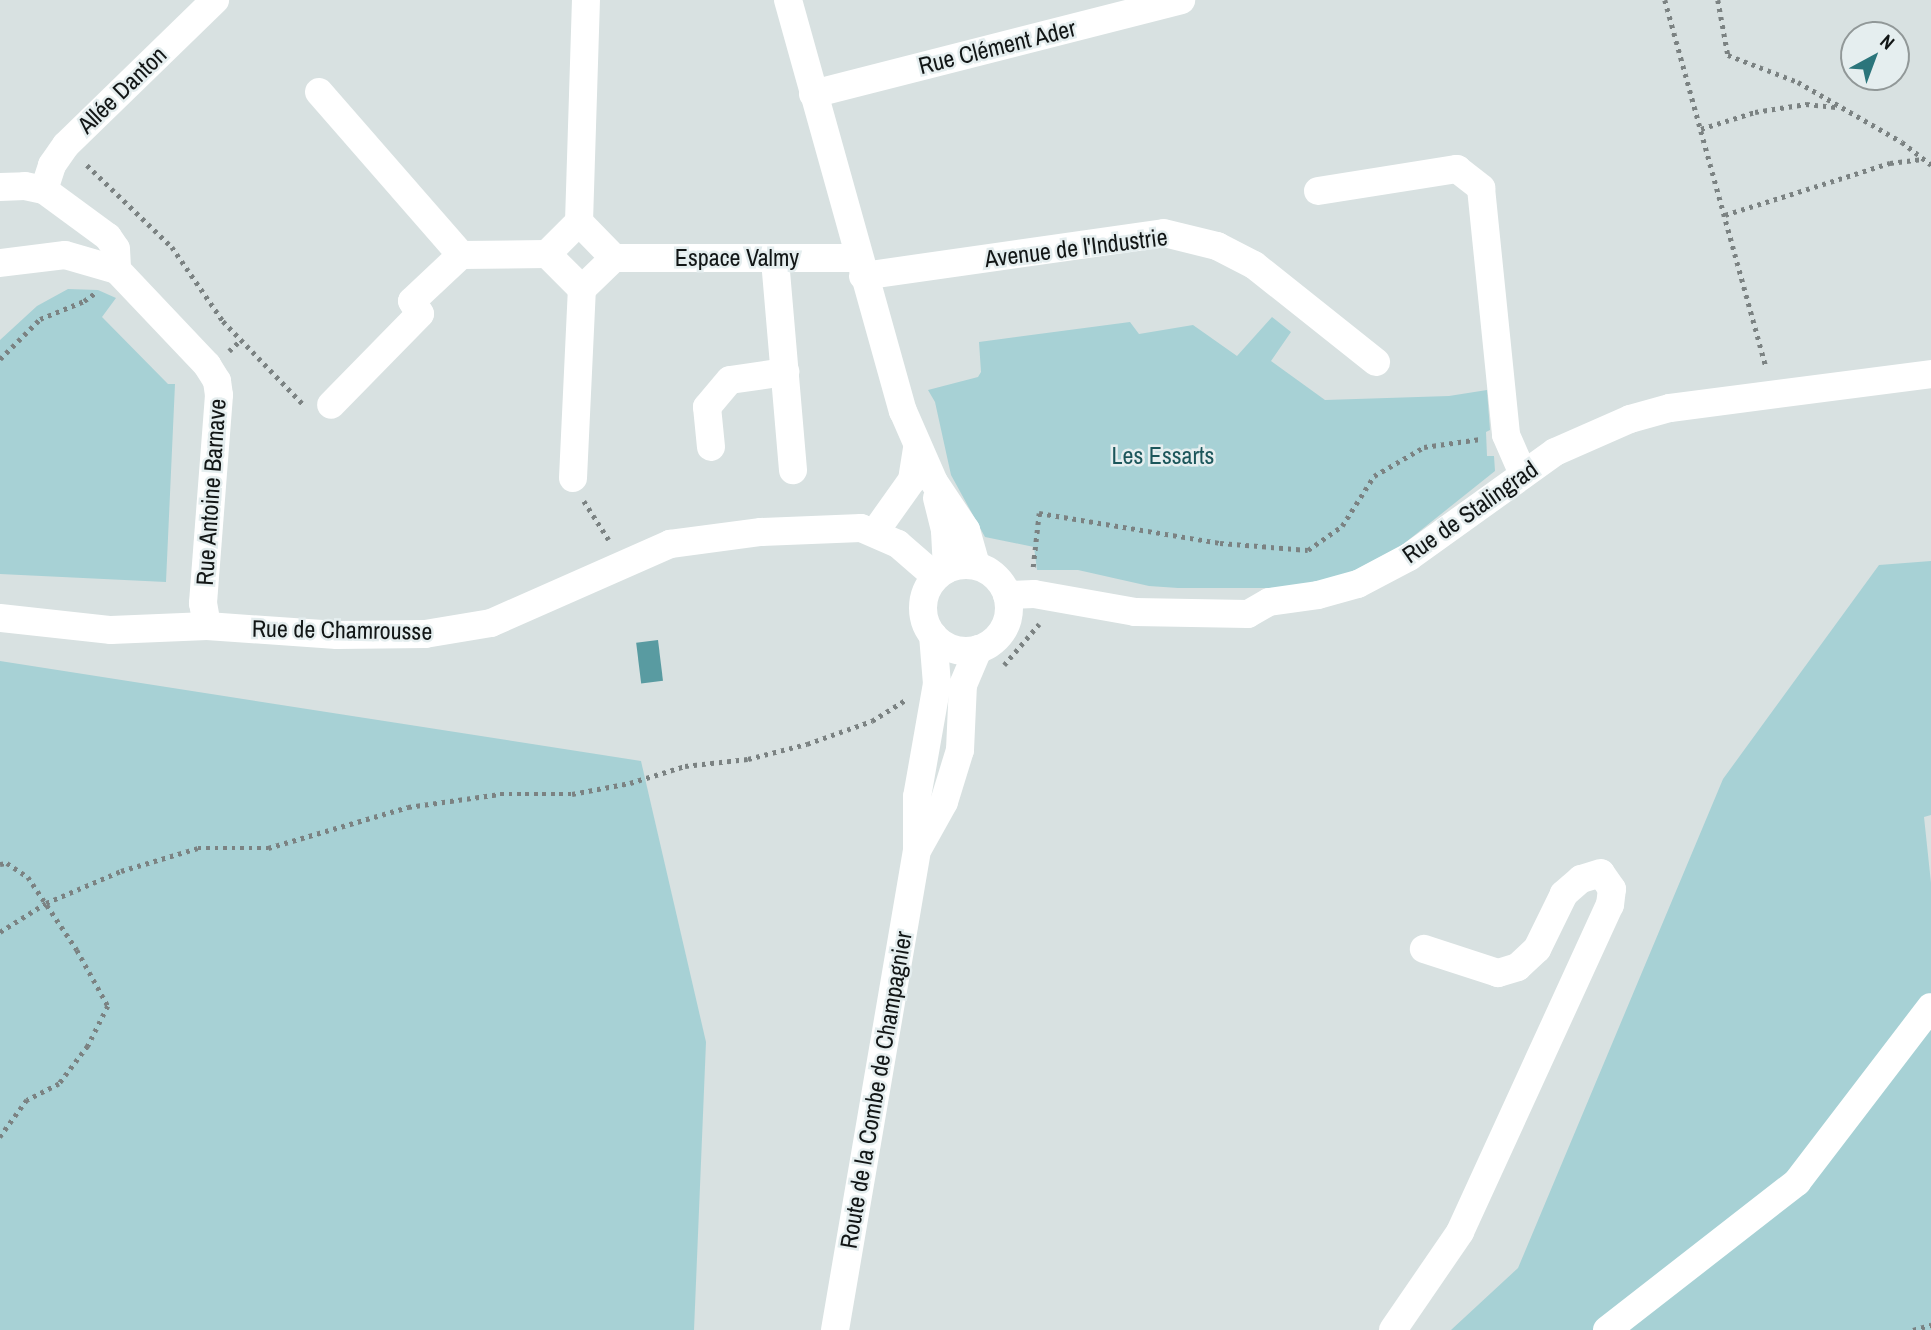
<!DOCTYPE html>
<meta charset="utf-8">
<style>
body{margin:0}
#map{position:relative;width:1931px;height:1330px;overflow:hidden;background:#d8e1e1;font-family:"Archivo Narrow",sans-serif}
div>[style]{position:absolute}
.green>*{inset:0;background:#a7d1d5}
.water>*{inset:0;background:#599ba1;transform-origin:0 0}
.path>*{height:4.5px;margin-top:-2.25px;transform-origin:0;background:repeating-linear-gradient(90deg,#7b8282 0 3.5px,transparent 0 8.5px)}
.minor>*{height:28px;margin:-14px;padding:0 14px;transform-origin:14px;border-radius:14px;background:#fff}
.minor>.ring{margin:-14px;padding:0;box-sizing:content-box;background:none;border:28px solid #fff;border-radius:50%}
span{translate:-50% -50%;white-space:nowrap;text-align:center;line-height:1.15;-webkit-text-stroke:5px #e5eeef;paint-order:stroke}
.street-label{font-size:24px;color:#121616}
.park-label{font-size:24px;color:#1c565b}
.north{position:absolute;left:1840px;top:21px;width:70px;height:70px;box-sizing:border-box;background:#e5eeef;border:2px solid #919898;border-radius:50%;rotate:41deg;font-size:19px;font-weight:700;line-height:28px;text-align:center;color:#121616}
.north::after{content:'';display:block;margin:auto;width:24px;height:32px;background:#2b757b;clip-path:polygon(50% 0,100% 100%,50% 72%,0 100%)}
</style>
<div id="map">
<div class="green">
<i style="clip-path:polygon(68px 289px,98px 290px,116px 298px,102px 317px,168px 384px,175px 384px,166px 582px,0 574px,0 340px,37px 306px)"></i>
<i style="clip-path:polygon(1272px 317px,1291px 332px,1271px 361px,1325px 400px,1449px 396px,1487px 390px,1490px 430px,1486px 432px,1487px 456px,1494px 456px,1495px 471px,1401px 546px,1346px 575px,1308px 585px,1278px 588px,1178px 588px,1149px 586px,1078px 570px,1037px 570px,1034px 547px,985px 537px,951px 475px,935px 402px,928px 390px,978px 377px,981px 372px,979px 342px,1130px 322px,1139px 334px,1193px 325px,1237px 356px)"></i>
<i style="clip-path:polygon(1931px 561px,1931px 815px,1924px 817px,1931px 883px,1931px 1330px,1451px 1330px,1518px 1268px,1723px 779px,1879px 565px)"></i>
<i style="clip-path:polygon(0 661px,641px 761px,706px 1042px,694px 1330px,0 1330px)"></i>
</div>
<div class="water">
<i style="left:658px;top:640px;width:41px;height:22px;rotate:83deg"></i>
</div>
<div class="path">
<i style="left:1665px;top:0;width:381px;rotate:74.6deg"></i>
<i style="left:1718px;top:0;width:56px;rotate:79.7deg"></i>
<i style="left:1728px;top:55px;width:75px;rotate:21.1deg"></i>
<i style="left:1798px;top:82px;width:120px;rotate:30deg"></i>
<i style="left:1902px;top:142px;width:37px;rotate:38deg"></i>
<i style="left:1701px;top:129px;width:57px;rotate:-17.5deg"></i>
<i style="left:1755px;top:112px;width:52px;rotate:-8.9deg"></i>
<i style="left:1806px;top:104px;width:30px;rotate:6deg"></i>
<i style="left:87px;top:165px;width:118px;rotate:44deg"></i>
<i style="left:172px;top:247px;width:90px;rotate:55.4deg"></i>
<i style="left:223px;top:321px;width:115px;rotate:46.1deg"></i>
<i style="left:1725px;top:215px;width:173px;rotate:-17.5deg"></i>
<i style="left:1890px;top:163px;width:33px;rotate:-7deg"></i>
<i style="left:229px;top:351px;width:16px;rotate:-43deg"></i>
<i style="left:0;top:359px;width:57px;rotate:-45deg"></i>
<i style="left:40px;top:319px;width:48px;rotate:-22.2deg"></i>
<i style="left:84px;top:301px;width:14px;rotate:-36deg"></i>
<i style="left:584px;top:501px;width:46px;rotate:57.3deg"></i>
<i style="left:1033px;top:567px;width:54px;rotate:-83.7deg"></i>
<i style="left:1039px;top:513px;width:183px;rotate:9.4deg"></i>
<i style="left:1220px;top:543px;width:88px;rotate:4.5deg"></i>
<i style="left:1308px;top:550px;width:42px;rotate:-35.2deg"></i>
<i style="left:1342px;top:526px;width:59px;rotate:-57.4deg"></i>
<i style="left:1374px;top:476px;width:58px;rotate:-30.1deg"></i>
<i style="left:1424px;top:447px;width:57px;rotate:-8.1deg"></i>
<i style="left:1004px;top:665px;width:54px;rotate:-49.5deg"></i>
<i style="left:0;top:864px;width:7px;rotate:-8deg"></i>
<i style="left:7px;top:863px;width:25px;rotate:34deg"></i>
<i style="left:28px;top:877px;width:88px;rotate:56.1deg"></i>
<i style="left:77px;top:950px;width:64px;rotate:61deg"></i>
<i style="left:108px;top:1006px;width:45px;rotate:116.6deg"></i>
<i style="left:88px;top:1046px;width:48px;rotate:127.3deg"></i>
<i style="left:59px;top:1084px;width:36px;rotate:153deg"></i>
<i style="left:27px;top:1100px;width:46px;rotate:126.1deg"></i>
<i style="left:0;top:932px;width:54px;rotate:-32.2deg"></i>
<i style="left:46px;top:903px;width:82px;rotate:-23.1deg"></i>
<i style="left:121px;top:871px;width:80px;rotate:-16.6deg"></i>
<i style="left:198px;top:848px;width:70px"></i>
<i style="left:268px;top:848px;width:146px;rotate:-16.3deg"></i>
<i style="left:408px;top:807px;width:93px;rotate:-8deg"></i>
<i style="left:500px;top:794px;width:72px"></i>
<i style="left:572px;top:794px;width:59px;rotate:-10.7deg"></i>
<i style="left:630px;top:783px;width:58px;rotate:-17.2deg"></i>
<i style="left:685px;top:766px;width:63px;rotate:-6.3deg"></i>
<i style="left:748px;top:759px;width:61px;rotate:-14.3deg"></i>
<i style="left:807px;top:744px;width:69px;rotate:-19.5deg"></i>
<i style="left:872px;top:721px;width:41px;rotate:-32.2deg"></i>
<i style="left:1913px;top:1330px;width:19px;rotate:-16deg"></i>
</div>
<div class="minor">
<i style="left:788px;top:0;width:427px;rotate:74.4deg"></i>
<i style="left:903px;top:411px;width:77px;rotate:66.4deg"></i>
<i style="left:934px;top:482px;width:58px;rotate:56.3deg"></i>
<i style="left:966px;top:530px;width:37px;rotate:74deg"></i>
<i style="left:319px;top:92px;width:216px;rotate:48.9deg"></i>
<i style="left:461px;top:255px;width:67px;rotate:136.8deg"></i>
<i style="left:412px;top:301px;width:15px;rotate:58deg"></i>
<i style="left:420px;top:314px;width:127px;rotate:134.4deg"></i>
<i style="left:813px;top:94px;width:380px;rotate:-14.3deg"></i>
<i style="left:0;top:187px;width:25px;rotate:-2deg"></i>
<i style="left:25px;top:186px;width:19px;rotate:12deg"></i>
<i style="left:44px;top:190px;width:79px;rotate:36.3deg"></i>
<i style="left:108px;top:237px;width:14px;rotate:56deg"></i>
<i style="left:116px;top:249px;width:21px;rotate:87deg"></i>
<i style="left:117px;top:270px;width:54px;rotate:-163.9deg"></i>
<i style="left:65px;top:255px;width:65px;rotate:173deg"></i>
<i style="left:44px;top:190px;width:26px;rotate:-72deg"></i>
<i style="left:52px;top:165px;width:24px;rotate:-55deg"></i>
<i style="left:66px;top:145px;width:208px;rotate:-44.2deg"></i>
<i style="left:1318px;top:191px;width:141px;rotate:-9deg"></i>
<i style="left:1457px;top:169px;width:31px;rotate:38deg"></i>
<i style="left:1481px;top:188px;width:248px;rotate:84.2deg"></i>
<i style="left:1506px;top:435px;width:43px;rotate:66.4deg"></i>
<i style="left:579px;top:222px;width:50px;rotate:45.8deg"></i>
<i style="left:614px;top:258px;width:45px;rotate:135.9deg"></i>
<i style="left:582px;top:289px;width:49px;rotate:-135deg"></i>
<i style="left:547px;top:254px;width:45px;rotate:-45deg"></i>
<i style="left:579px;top:222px;width:222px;rotate:-88.2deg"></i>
<i style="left:461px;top:255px;width:86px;rotate:-0.7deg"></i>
<i style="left:614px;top:258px;width:245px"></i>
<i style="left:775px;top:260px;width:211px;rotate:85.1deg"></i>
<i style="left:117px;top:270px;width:131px;rotate:46.5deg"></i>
<i style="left:207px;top:365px;width:19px;rotate:58deg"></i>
<i style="left:217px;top:381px;width:14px;rotate:82deg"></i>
<i style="left:219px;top:395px;width:209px;rotate:94.4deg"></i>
<i style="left:203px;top:603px;width:23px;rotate:80deg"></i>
<i style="left:863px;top:276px;width:304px;rotate:-8.1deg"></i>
<i style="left:1164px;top:233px;width:55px;rotate:13.8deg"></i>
<i style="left:1217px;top:246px;width:42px;rotate:27.2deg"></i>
<i style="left:1254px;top:265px;width:156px;rotate:38.5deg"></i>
<i style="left:711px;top:447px;width:40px;rotate:-95.7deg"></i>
<i style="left:707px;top:407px;width:35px;rotate:-50deg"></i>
<i style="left:730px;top:380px;width:56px;rotate:-8.3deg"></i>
<i style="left:573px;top:478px;width:189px;rotate:-87.3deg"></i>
<i style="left:937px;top:498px;width:34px;rotate:76deg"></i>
<i style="left:945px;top:531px;width:38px;rotate:87deg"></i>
<i style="left:875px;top:532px;width:64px;rotate:-54.6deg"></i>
<i style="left:912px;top:480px;width:32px;rotate:-81deg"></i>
<i class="ring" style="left:923px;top:565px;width:58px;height:58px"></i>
<i style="left:1007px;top:595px;width:27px;rotate:-2deg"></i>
<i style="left:1034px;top:594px;width:103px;rotate:10.1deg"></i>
<i style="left:1135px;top:612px;width:113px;rotate:1deg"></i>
<i style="left:1248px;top:614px;width:24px;rotate:-30deg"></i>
<i style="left:1269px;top:602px;width:49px;rotate:-8.1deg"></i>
<i style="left:1318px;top:595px;width:41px;rotate:-15.4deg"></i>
<i style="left:1358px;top:584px;width:58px;rotate:-27.9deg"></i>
<i style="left:1409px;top:557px;width:180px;rotate:-35.7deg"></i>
<i style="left:1555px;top:452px;width:82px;rotate:-23.7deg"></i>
<i style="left:1630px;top:419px;width:41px;rotate:-15.4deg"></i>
<i style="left:1670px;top:408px;width:263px;rotate:-7.4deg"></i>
<i style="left:0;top:618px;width:112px;rotate:6.2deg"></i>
<i style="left:111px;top:630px;width:96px;rotate:-2.4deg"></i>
<i style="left:207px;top:626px;width:130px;rotate:4deg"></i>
<i style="left:337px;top:635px;width:88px;rotate:-0.7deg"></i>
<i style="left:425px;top:634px;width:67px;rotate:-9.5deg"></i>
<i style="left:491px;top:623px;width:196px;rotate:-23.8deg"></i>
<i style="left:670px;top:544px;width:92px;rotate:-7.5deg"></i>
<i style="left:761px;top:532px;width:100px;rotate:-2.3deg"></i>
<i style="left:861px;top:528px;width:40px;rotate:23.4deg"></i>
<i style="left:898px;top:544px;width:50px;rotate:41deg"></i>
<i style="left:919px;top:847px;width:51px;rotate:-60.9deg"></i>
<i style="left:944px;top:802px;width:54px;rotate:-72.9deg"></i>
<i style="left:960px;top:750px;width:65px;rotate:-87.4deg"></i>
<i style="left:963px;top:685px;width:39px;rotate:-67deg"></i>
<i style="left:835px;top:1330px;width:487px;rotate:-80.3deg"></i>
<i style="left:917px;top:850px;width:53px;rotate:-90deg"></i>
<i style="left:917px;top:797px;width:115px;rotate:-80deg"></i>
<i style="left:937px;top:684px;width:49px;rotate:-94.7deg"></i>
<i style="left:1393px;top:1330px;width:119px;rotate:-55.6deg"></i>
<i style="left:1460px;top:1232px;width:360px;rotate:-65.4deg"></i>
<i style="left:1610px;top:905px;width:16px;rotate:-83deg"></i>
<i style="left:1612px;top:889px;width:19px;rotate:-125deg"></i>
<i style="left:1601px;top:873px;width:21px;rotate:163deg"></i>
<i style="left:1581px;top:879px;width:23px;rotate:139deg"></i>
<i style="left:1564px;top:894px;width:61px;rotate:116.1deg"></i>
<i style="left:1537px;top:949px;width:26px;rotate:137deg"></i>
<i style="left:1518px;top:967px;width:21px;rotate:163deg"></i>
<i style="left:1498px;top:973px;width:78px;rotate:-162deg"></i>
<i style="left:1607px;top:1330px;width:241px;rotate:-37.9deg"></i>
<i style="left:1797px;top:1182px;width:220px;rotate:-52.6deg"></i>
</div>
<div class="street-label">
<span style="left:997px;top:47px;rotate:-14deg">Rue Clément Ader</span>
<span style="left:122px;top:90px;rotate:-44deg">Allée Danton</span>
<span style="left:1076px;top:248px;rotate:-7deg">Avenue de l'Industrie</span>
<span style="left:737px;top:258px">Espace Valmy</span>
<span style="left:211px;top:492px;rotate:-86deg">Rue Antoine Barnave</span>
<span style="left:1470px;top:512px;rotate:-35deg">Rue de Stalingrad</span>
<span style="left:342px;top:630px;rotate:1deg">Rue de Chamrousse</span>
<span style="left:876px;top:1090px;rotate:-80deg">Route de la Combe de Champagnier</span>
</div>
<div class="park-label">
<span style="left:1163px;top:456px">Les Essarts</span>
</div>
<div class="north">N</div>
</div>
